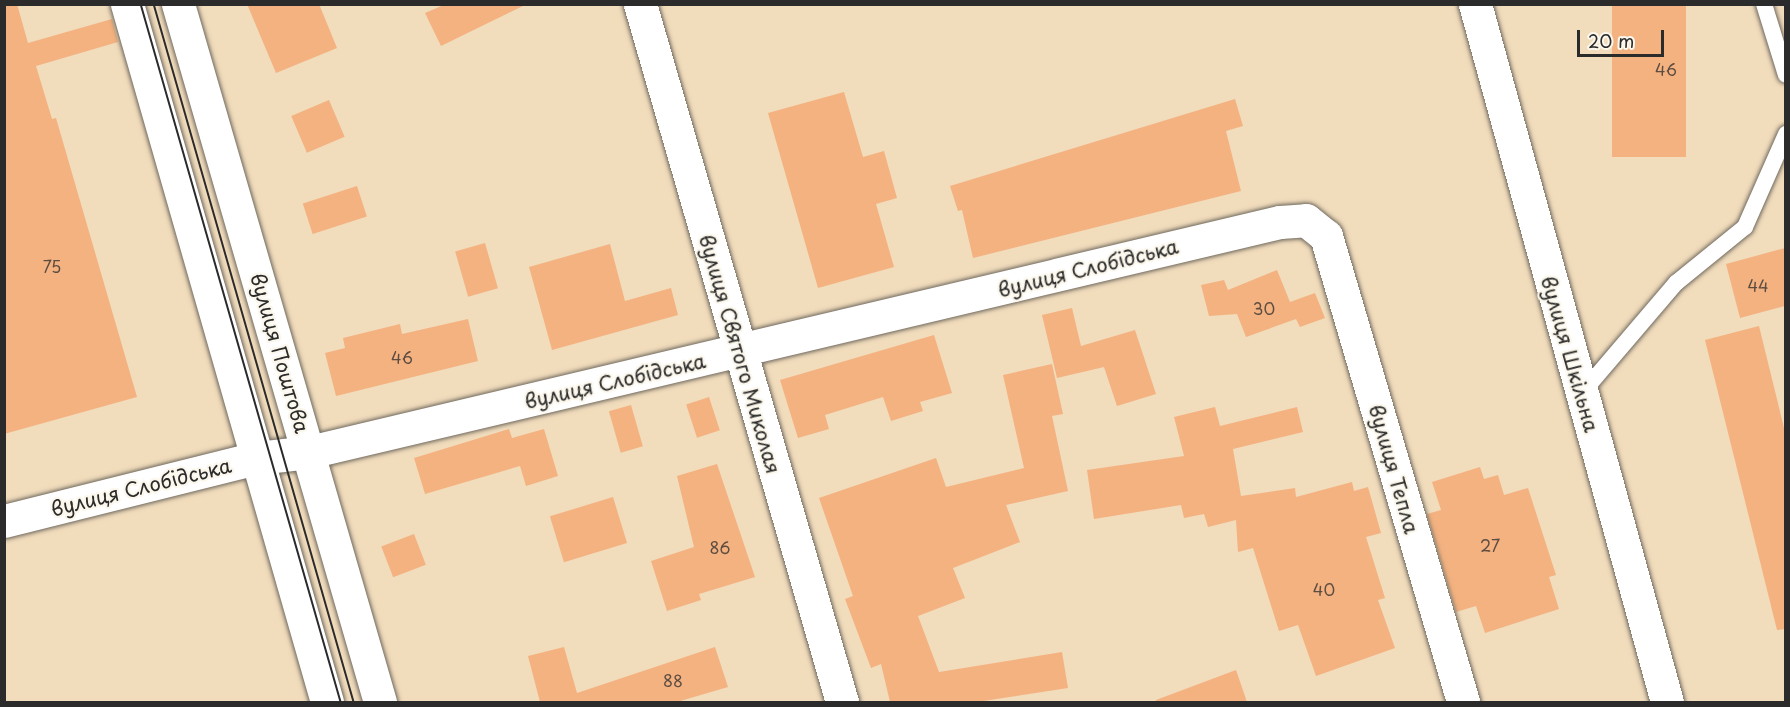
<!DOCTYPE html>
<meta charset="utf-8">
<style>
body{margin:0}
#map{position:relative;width:1790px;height:707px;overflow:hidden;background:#f1dcbc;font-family:"Playpen Sans",sans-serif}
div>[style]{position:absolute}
.building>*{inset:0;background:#f4b281;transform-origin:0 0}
.roads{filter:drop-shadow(0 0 2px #70695e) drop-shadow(0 0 2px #70695e)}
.lane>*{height:16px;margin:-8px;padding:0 8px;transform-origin:8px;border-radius:8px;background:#fff}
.street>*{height:33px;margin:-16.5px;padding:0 16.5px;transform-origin:16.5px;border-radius:16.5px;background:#fff}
.secondary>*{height:33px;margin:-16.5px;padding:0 16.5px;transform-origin:16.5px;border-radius:16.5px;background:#fff}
.tram>*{height:1.5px;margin:-0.75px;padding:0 0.75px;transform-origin:0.75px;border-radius:0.75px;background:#2b2b2b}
span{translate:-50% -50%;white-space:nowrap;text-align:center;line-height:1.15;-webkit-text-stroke:4.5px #fbf7ec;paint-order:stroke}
.number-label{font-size:16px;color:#5d4d40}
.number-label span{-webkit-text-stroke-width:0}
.street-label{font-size:20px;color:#2b2b2b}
.frame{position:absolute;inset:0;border:6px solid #2b2b2b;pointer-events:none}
.scale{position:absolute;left:1577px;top:30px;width:87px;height:27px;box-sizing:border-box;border:3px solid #2b2b2b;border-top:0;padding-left:8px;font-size:18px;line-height:21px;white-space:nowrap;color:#2b2b2b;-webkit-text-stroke:4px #fbf7ec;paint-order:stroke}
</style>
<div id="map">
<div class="building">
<i style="clip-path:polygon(4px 4px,17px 4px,28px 43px,112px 19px,118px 42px,36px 66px,52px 119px,56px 118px,137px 397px,4px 434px)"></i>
<i style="clip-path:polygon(247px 4px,319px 4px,337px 48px,276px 73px)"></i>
<i style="clip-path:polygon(446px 4px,527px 4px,441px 46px,425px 13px)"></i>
<i style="left:1612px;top:4px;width:74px;height:153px"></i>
<i style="clip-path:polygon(844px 92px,863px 157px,884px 151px,897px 198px,876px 204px,894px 267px,818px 288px,768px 113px)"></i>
<i style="clip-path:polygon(1235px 99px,1243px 126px,1226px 131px,1241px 191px,973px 258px,962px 210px,958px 211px,950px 186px)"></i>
<i style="left:329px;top:100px;width:40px;height:41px;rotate:67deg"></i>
<i style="left:357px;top:186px;width:32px;height:57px;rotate:72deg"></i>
<i style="left:485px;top:243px;width:47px;height:31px;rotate:74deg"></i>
<i style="clip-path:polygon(610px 244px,625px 301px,671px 288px,678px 315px,552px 350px,529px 267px)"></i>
<i style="clip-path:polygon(1785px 248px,1785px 306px,1740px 318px,1726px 264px)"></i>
<i style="clip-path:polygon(1277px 270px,1290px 302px,1315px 293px,1325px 318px,1300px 327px,1296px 319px,1246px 337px,1237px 314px,1209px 316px,1201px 285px,1224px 280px,1228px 290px)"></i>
<i style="clip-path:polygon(1072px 308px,1081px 346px,1135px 330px,1156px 394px,1117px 406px,1104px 367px,1057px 378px,1042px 315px)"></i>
<i style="clip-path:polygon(468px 319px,478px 361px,336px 396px,325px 353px,345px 348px,343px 338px,400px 324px,402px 334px)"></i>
<i style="clip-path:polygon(1759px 326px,1785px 432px,1785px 629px,1777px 630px,1705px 340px)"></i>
<i style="clip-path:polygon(934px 335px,952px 393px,920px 402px,923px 411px,891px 421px,883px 397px,825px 415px,829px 429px,798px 438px,780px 380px)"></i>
<i style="clip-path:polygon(1052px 364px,1063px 414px,1052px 416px,1068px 491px,1006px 505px,1020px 542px,953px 568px,965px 598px,918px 616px,939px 672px,1062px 652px,1068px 688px,977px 702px,890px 702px,881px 664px,871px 668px,845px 599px,853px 596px,819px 498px,936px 458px,946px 487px,1024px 468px,1003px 375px)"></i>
<i style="left:709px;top:397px;width:35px;height:24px;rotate:72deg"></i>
<i style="left:631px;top:405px;width:43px;height:23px;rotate:74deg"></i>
<i style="clip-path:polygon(1215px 407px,1220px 426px,1297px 407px,1303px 432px,1233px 449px,1241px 496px,1295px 488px,1296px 497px,1352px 482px,1354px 491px,1368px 487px,1381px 533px,1366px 537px,1385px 598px,1378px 600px,1395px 648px,1316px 676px,1298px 625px,1279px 631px,1253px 548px,1238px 552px,1236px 520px,1208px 527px,1204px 514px,1184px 518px,1181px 505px,1094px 519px,1087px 470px,1184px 456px,1174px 417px)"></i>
<i style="clip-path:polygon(509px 429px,512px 438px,544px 429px,558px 476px,526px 486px,520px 466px,425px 494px,414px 458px)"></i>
<i style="clip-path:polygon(717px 464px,755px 577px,699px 594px,701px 600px,667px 611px,651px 561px,694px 547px,677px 476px)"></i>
<i style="clip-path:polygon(1480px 467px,1484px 479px,1498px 475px,1504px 495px,1528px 488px,1556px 575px,1549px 577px,1559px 609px,1485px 633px,1476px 606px,1456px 612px,1427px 514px,1441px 510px,1432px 482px)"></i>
<i style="left:613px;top:497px;width:48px;height:66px;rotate:73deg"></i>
<i style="left:414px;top:534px;width:33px;height:35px;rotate:69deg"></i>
<i style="clip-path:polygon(564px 647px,577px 693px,715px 647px,728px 687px,677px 702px,540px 702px,528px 656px)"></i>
<i style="clip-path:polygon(1236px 670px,1247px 702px,1156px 702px,1156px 700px)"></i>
</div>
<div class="roads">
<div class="lane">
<i style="left:1764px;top:4px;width:74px;rotate:72.8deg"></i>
<i style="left:1582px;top:393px;width:145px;rotate:-49.5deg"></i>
<i style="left:1676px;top:283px;width:89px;rotate:-39.1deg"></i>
<i style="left:1745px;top:227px;width:102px;rotate:-66.2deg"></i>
</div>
<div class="street">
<i style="left:127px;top:4px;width:726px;rotate:74.01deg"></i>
<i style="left:178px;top:4px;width:727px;rotate:73.86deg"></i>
<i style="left:1475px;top:4px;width:724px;rotate:74.62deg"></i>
<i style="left:4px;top:521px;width:261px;rotate:-14deg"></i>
<i style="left:257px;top:458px;width:52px;rotate:-6.6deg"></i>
<i style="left:309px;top:452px;width:998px;rotate:-13.33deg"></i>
<i style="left:1280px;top:222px;width:26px;rotate:-4deg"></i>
<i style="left:1306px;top:220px;width:26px;rotate:39deg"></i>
<i style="left:1326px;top:236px;width:486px;rotate:73.6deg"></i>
</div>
<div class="secondary">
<i style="left:640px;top:4px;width:727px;rotate:73.86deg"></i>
</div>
</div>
<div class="tram">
<i style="left:141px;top:4px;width:726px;rotate:74.01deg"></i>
<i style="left:154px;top:4px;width:726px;rotate:74.01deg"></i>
</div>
<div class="number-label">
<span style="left:1666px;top:69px">46</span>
<span style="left:52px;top:266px">75</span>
<span style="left:1758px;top:285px">44</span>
<span style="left:1264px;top:308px">30</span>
<span style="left:402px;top:357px">46</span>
<span style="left:1490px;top:545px">27</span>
<span style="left:720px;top:547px">86</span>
<span style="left:1324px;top:589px">40</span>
<span style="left:673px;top:680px">88</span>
</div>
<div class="street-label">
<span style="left:1088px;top:268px;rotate:-14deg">вулиця Слобідська</span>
<span style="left:280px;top:353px;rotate:74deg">вулиця Поштова</span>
<span style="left:740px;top:354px;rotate:74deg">вулиця Святого Миколая</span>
<span style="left:1570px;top:354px;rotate:74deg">вулиця Шкільна</span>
<span style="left:615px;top:381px;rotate:-13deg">вулиця Слобідська</span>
<span style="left:1394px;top:469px;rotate:74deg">вулиця Тепла</span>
<span style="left:141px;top:487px;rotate:-14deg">вулиця Слобідська</span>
</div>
<div class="frame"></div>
<div class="scale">20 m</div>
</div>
